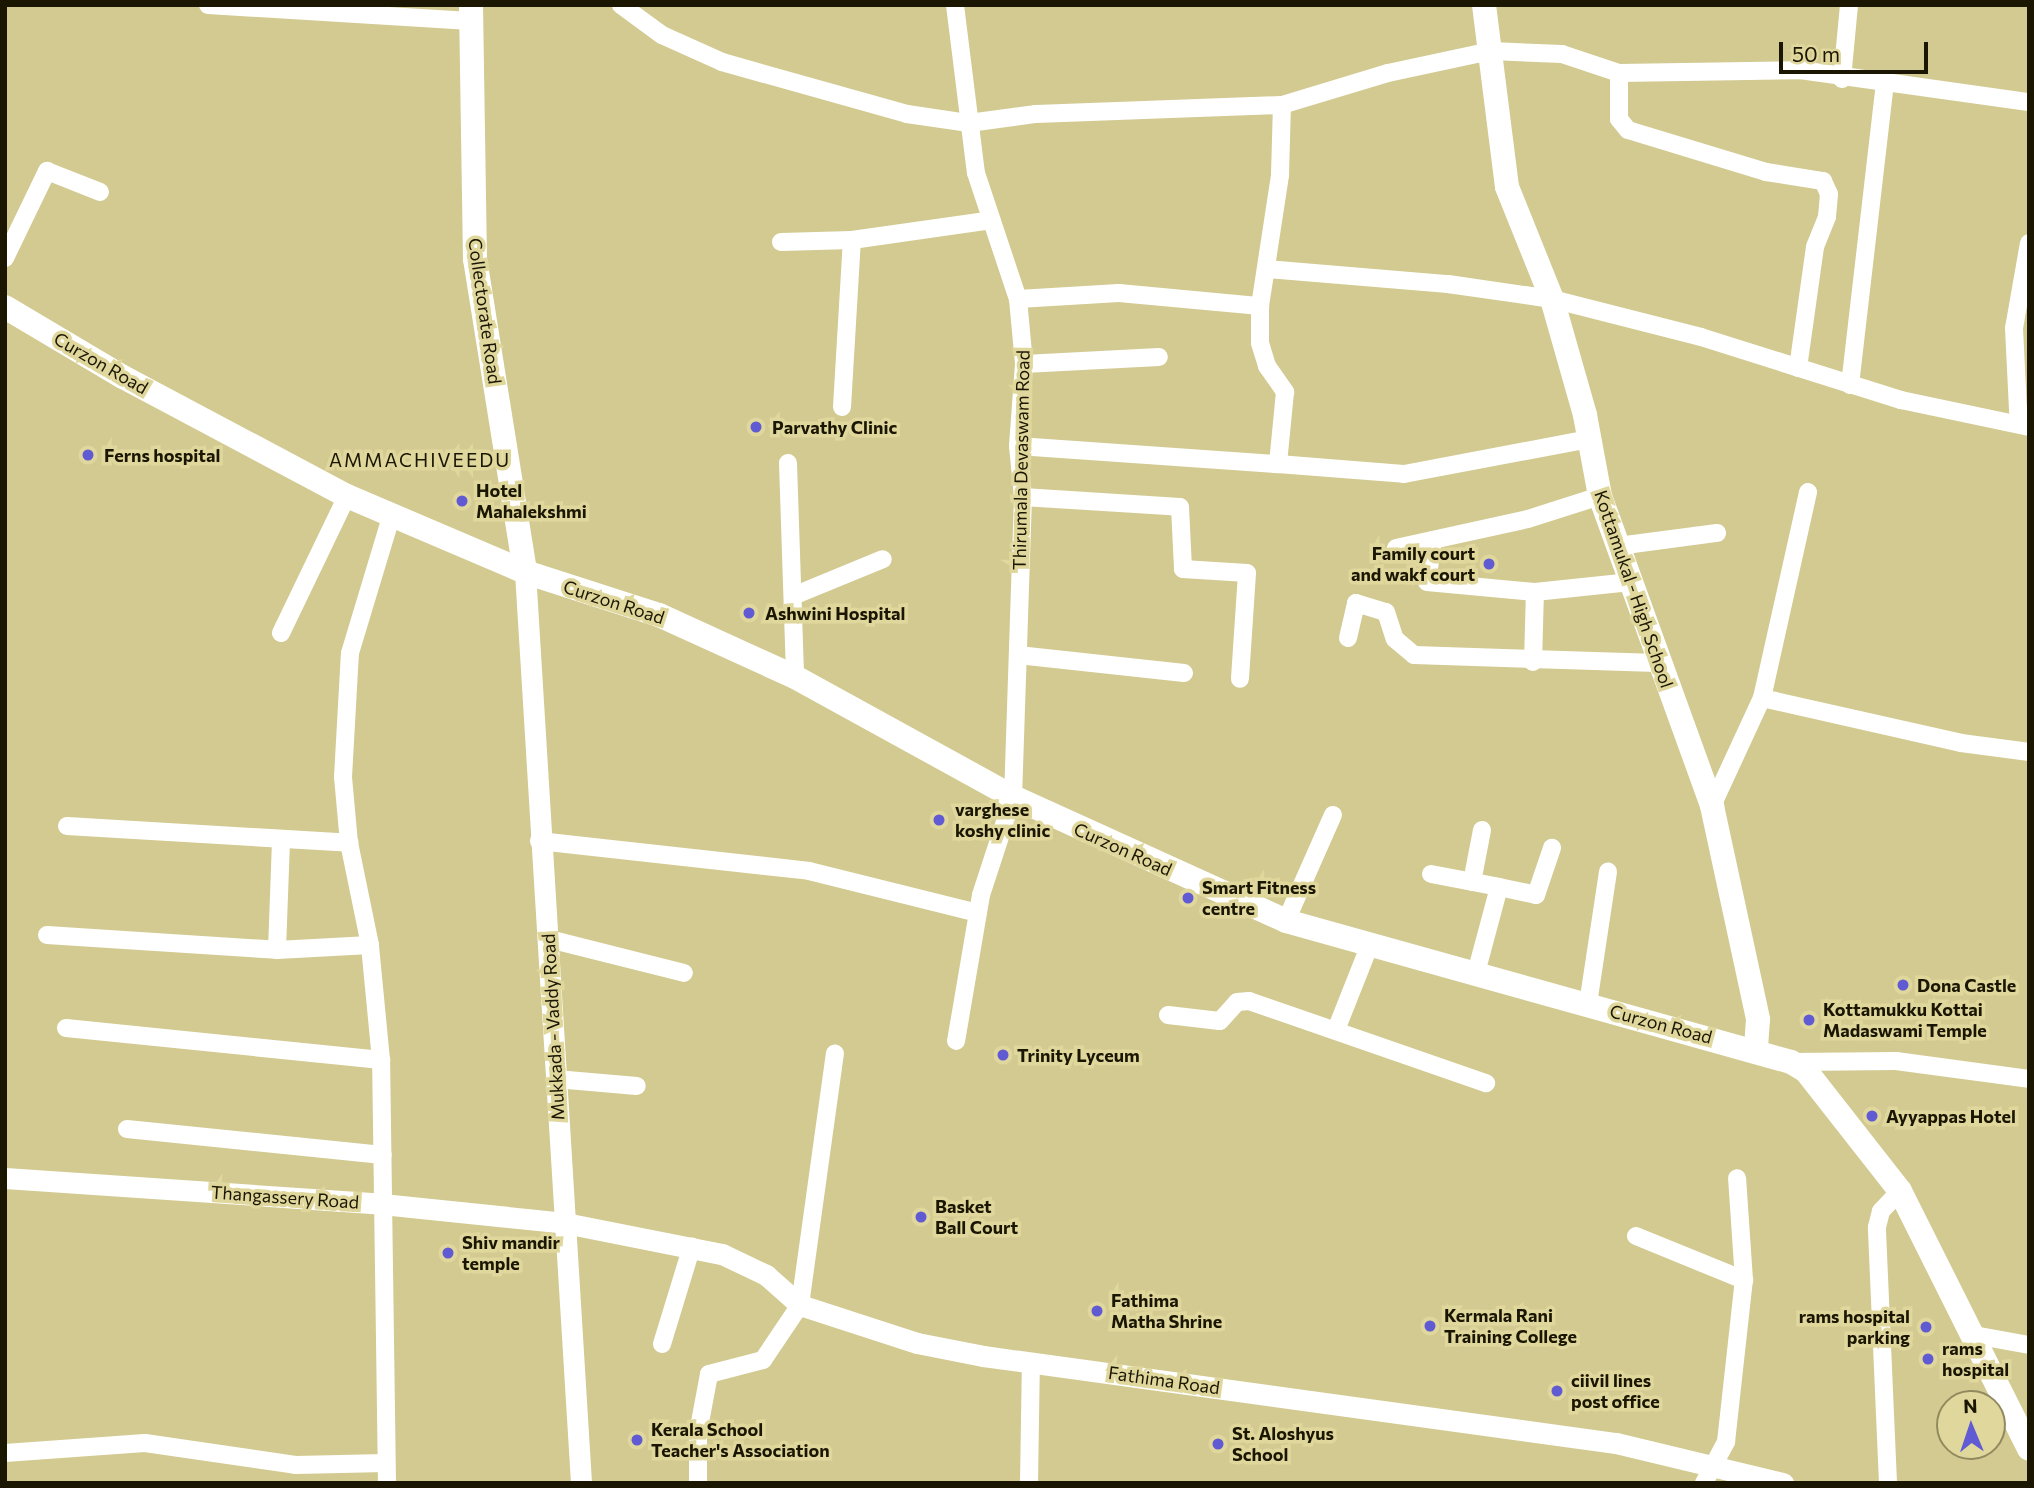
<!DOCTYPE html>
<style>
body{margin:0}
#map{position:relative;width:2034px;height:1488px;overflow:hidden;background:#d2ca91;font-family:Commissioner,sans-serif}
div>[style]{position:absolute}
.minor>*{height:18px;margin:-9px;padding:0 9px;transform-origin:9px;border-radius:9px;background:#fff}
.tertiary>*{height:21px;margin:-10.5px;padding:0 10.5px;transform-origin:10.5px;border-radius:10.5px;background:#fff}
.secondary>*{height:24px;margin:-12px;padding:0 12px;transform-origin:12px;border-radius:12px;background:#fff}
.dots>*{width:19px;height:19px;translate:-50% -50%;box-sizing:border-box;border:4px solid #e0d79d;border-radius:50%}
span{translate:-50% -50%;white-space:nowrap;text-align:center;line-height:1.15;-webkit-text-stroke:7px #e0d79d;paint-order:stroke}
.street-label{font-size:18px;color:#1a1602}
.poi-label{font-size:18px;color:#1a1602;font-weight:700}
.left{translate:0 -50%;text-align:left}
.right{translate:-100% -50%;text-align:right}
.neighbourhood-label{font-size:19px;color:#1a1602;letter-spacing:2px}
.frame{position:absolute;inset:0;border:7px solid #1a1602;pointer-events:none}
.north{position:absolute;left:1936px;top:1390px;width:70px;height:70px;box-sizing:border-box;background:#e0d79d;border:2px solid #918a5f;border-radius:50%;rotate:358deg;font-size:19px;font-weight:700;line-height:28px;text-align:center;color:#1a1602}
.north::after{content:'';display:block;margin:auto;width:24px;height:32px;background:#605ad3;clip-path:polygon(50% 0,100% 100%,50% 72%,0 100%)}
.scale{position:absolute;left:1779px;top:42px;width:149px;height:32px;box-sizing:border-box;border:4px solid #1a1602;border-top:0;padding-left:9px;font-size:21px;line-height:24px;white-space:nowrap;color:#1a1602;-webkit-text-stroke:5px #e0d79d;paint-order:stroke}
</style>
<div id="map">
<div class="minor">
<i style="left:208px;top:5px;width:263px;rotate:3.5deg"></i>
<i style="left:621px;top:5px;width:51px;rotate:36.2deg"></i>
<i style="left:662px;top:35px;width:66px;rotate:24.2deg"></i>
<i style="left:722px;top:62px;width:192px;rotate:15.7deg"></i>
<i style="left:907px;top:114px;width:63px;rotate:8.3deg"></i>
<i style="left:969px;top:123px;width:68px;rotate:-7.7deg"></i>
<i style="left:1036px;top:114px;width:246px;rotate:-2.1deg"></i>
<i style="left:1282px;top:105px;width:111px;rotate:-16.8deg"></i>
<i style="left:1388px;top:73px;width:105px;rotate:-12.1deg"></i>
<i style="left:1491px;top:51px;width:71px;rotate:2.4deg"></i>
<i style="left:1562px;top:54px;width:60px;rotate:18.4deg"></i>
<i style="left:1619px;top:73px;width:181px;rotate:-0.9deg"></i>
<i style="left:1800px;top:70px;width:231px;rotate:8deg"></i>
<i style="left:955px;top:5px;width:169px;rotate:82.9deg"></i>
<i style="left:976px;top:173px;width:133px;rotate:71.6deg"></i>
<i style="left:1018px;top:299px;width:65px;rotate:84.7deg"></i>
<i style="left:1024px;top:364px;width:82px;rotate:94.2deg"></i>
<i style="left:1018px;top:446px;width:51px;rotate:84.4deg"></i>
<i style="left:1023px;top:497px;width:300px;rotate:91.9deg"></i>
<i style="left:1013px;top:797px;width:103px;rotate:108.1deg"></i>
<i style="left:981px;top:895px;width:148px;rotate:99.7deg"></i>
<i style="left:1619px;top:73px;width:46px;rotate:90deg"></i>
<i style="left:1619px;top:119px;width:14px;rotate:51deg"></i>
<i style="left:1628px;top:130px;width:144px;rotate:16.9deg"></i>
<i style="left:1766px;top:172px;width:58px;rotate:9deg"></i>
<i style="left:1823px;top:181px;width:14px;rotate:65deg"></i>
<i style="left:1829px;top:194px;width:23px;rotate:95deg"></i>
<i style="left:1827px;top:217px;width:32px;rotate:112deg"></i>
<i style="left:1815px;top:247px;width:122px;rotate:98deg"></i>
<i style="left:1842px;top:79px;width:74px;rotate:-84.6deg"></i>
<i style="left:781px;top:242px;width:71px;rotate:-1.6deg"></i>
<i style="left:852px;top:240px;width:141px;rotate:-8.1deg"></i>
<i style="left:2029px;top:243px;width:86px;rotate:100deg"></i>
<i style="left:2014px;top:328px;width:83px;rotate:87.2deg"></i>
<i style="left:2018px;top:411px;width:16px;rotate:45deg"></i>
<i style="left:5px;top:258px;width:97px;rotate:-64.2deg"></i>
<i style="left:47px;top:171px;width:57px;rotate:21.6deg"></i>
<i style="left:1268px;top:269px;width:181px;rotate:4.8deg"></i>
<i style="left:1448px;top:284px;width:105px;rotate:8.2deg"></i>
<i style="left:1552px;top:299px;width:154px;rotate:14.3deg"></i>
<i style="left:1701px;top:337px;width:210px;rotate:17.5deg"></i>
<i style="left:1901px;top:400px;width:131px;rotate:11.9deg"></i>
<i style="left:1018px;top:299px;width:101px;rotate:-3.4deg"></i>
<i style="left:1119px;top:293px;width:142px;rotate:5.3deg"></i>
<i style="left:1260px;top:306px;width:37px;rotate:90deg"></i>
<i style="left:1260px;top:343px;width:24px;rotate:73deg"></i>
<i style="left:1267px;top:366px;width:32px;rotate:55deg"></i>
<i style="left:1285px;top:392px;width:72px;rotate:95.6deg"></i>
<i style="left:1278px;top:464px;width:126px;rotate:4.5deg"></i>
<i style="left:1404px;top:474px;width:189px;rotate:-10.7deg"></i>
<i style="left:1260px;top:306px;width:133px;rotate:-81.3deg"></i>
<i style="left:1280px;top:175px;width:70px;rotate:-88.4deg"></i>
<i style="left:1024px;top:364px;width:135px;rotate:-3deg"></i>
<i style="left:1850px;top:385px;width:306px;rotate:-83.4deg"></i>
<i style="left:842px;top:407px;width:167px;rotate:-86.6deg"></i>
<i style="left:1018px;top:446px;width:261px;rotate:4deg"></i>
<i style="left:788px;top:463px;width:214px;rotate:88.1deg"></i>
<i style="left:1023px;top:497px;width:157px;rotate:3.6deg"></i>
<i style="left:1180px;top:507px;width:62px;rotate:87.2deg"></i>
<i style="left:1183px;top:569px;width:64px;rotate:3.6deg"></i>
<i style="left:1247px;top:573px;width:106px;rotate:93.8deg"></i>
<i style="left:1433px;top:540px;width:42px;rotate:98.1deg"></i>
<i style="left:1427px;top:582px;width:108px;rotate:5.3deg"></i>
<i style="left:1535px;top:592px;width:96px;rotate:-6deg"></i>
<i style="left:1618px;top:546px;width:100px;rotate:-7.5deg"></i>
<i style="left:1396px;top:548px;width:135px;rotate:-12.4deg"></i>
<i style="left:1528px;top:519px;width:76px;rotate:-17.7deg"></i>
<i style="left:793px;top:596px;width:97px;rotate:-22.3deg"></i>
<i style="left:281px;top:633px;width:152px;rotate:-64.3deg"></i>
<i style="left:1348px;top:638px;width:36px;rotate:-77deg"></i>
<i style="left:1356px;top:603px;width:31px;rotate:17deg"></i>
<i style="left:1386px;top:612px;width:28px;rotate:72deg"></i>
<i style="left:1395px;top:639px;width:25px;rotate:40deg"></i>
<i style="left:1414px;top:655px;width:243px;rotate:1.9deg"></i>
<i style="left:1018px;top:655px;width:167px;rotate:6.2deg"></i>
<i style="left:1533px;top:662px;width:70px;rotate:-88.4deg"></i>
<i style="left:1762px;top:698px;width:204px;rotate:12.7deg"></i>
<i style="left:1961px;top:743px;width:69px;rotate:7.5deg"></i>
<i style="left:1712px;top:806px;width:119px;rotate:-65.2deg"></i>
<i style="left:1762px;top:698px;width:211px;rotate:-77.4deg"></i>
<i style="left:67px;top:826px;width:283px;rotate:3.4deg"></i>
<i style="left:539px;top:841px;width:272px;rotate:6.3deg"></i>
<i style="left:809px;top:871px;width:174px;rotate:14deg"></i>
<i style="left:1431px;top:874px;width:69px;rotate:10.8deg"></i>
<i style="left:1472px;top:882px;width:53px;rotate:-79.1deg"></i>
<i style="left:1286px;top:921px;width:116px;rotate:-66.1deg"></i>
<i style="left:47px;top:935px;width:230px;rotate:3.7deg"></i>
<i style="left:277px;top:950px;width:93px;rotate:-3.1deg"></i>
<i style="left:549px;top:939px;width:139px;rotate:14.1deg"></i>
<i style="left:277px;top:950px;width:111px;rotate:-87.9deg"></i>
<i style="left:1476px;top:973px;width:89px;rotate:-75deg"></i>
<i style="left:1499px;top:887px;width:38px;rotate:12deg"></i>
<i style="left:1536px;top:895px;width:50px;rotate:-71.2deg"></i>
<i style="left:1588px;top:1004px;width:134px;rotate:-81.4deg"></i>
<i style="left:1168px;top:1015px;width:52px;rotate:6.6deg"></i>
<i style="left:1220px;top:1021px;width:25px;rotate:-48deg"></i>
<i style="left:1237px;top:1002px;width:12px;rotate:-5deg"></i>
<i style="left:1249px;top:1001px;width:251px;rotate:19.1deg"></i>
<i style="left:66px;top:1028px;width:317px;rotate:5.8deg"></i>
<i style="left:1336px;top:1030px;width:92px;rotate:-68.4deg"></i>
<i style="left:1791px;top:1062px;width:105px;rotate:-0.5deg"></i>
<i style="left:1896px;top:1061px;width:134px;rotate:7.7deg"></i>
<i style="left:556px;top:1079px;width:81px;rotate:4.9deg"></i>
<i style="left:127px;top:1129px;width:257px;rotate:5.8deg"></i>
<i style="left:1636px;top:1236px;width:117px;rotate:22.2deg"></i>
<i style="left:1744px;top:1280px;width:102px;rotate:-93.9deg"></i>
<i style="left:1974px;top:1335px;width:56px;rotate:10.3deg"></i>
<i style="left:662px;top:1344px;width:102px;rotate:-73deg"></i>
<i style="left:5px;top:1453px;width:140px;rotate:-4.1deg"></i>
<i style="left:145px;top:1443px;width:152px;rotate:8.3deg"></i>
<i style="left:295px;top:1465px;width:91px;rotate:-1.3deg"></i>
<i style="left:387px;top:1483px;width:423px;rotate:-90.8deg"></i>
<i style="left:381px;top:1060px;width:116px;rotate:-95.5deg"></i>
<i style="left:370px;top:945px;width:104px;rotate:-101.6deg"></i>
<i style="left:349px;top:843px;width:66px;rotate:-95.2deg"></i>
<i style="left:343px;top:777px;width:124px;rotate:-86.8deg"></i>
<i style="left:350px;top:653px;width:145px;rotate:-73.2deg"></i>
<i style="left:698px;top:1483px;width:50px;rotate:-90deg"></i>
<i style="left:698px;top:1433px;width:60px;rotate:-79.4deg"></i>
<i style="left:709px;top:1374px;width:56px;rotate:-14.5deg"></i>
<i style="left:763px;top:1360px;width:66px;rotate:-56.1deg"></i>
<i style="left:800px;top:1305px;width:254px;rotate:-82.1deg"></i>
<i style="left:1029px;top:1483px;width:121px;rotate:-89.1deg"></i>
<i style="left:1704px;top:1483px;width:47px;rotate:-61.8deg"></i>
<i style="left:1726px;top:1442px;width:163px;rotate:-83.7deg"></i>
<i style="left:1888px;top:1483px;width:256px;rotate:-92.5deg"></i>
<i style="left:1877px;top:1227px;width:16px;rotate:-76deg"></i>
<i style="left:1881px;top:1211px;width:28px;rotate:-46deg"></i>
</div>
<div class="tertiary">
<i style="left:525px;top:572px;width:913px;rotate:86.48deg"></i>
<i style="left:5px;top:1178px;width:378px;rotate:3.9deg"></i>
<i style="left:382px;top:1204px;width:184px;rotate:5.9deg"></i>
<i style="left:565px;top:1223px;width:160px;rotate:11.2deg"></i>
<i style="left:722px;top:1254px;width:49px;rotate:25.5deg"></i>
<i style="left:766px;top:1275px;width:45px;rotate:41.4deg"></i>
<i style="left:800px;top:1305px;width:123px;rotate:18deg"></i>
<i style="left:917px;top:1343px;width:67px;rotate:11.1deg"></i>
<i style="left:983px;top:1356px;width:639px;rotate:7.83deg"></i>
<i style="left:1616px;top:1443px;width:172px;rotate:13.5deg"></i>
</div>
<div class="secondary">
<i style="left:471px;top:5px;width:254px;rotate:89.1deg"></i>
<i style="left:475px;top:259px;width:317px;rotate:80.9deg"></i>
<i style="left:1484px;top:5px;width:183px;rotate:82.8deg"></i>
<i style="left:1507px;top:187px;width:121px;rotate:68.1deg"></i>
<i style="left:1552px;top:299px;width:121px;rotate:74.1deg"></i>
<i style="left:1585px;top:415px;width:82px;rotate:79.5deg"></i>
<i style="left:1600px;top:496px;width:330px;rotate:70.1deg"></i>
<i style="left:1712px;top:806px;width:218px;rotate:77.8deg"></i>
<i style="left:1758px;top:1019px;width:31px;rotate:94deg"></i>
<i style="left:5px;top:307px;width:137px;rotate:30.7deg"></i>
<i style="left:123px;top:377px;width:254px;rotate:28deg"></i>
<i style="left:347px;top:496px;width:194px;rotate:23.1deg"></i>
<i style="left:525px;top:572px;width:141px;rotate:17.8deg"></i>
<i style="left:659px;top:615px;width:149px;rotate:24.5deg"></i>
<i style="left:795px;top:677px;width:249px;rotate:28.8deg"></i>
<i style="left:1013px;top:797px;width:300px;rotate:24.4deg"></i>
<i style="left:1286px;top:921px;width:524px;rotate:15.6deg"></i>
<i style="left:1791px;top:1062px;width:17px;rotate:31deg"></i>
<i style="left:1806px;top:1071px;width:152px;rotate:51.9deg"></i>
<i style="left:1900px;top:1191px;width:288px;rotate:63.4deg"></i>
</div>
<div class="dots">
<i style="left:756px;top:427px;background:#605ad3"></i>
<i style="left:88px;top:455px;background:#605ad3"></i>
<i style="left:462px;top:501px;background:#605ad3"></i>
<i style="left:1489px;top:564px;background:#605ad3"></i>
<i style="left:749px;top:613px;background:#605ad3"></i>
<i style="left:939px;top:820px;background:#605ad3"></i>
<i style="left:1188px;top:898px;background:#605ad3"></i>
<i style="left:1903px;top:985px;background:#605ad3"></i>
<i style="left:1809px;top:1020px;background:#605ad3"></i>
<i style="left:1003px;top:1055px;background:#605ad3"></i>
<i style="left:1872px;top:1116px;background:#605ad3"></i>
<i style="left:921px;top:1217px;background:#605ad3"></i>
<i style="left:448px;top:1253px;background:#605ad3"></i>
<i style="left:1097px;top:1311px;background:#605ad3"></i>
<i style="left:1430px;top:1326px;background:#605ad3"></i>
<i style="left:1926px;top:1327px;background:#605ad3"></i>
<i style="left:1928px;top:1359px;background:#605ad3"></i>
<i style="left:1557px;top:1391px;background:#605ad3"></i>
<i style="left:637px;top:1440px;background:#605ad3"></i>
<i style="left:1218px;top:1444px;background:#605ad3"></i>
</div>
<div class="street-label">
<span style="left:485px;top:311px;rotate:82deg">Collectorate Road</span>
<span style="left:101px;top:363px;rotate:30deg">Curzon Road</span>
<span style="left:1021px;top:460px;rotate:-89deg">Thirumala Devaswam Road</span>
<span style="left:1634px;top:589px;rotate:71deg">Kottamukal - High School</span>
<span style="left:614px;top:602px;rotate:18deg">Curzon Road</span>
<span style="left:1123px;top:849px;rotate:24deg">Curzon Road</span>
<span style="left:1661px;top:1024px;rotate:15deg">Curzon Road</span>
<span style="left:553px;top:1027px;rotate:-93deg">Mukkada - Vaddy Road</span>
<span style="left:285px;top:1197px;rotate:4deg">Thangassery Road</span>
<span style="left:1164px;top:1380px;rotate:8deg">Fathima Road</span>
</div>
<div class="poi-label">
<span class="left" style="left:772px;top:427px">Parvathy Clinic</span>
<span class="left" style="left:104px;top:455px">Ferns hospital</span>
<span class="left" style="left:476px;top:501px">Hotel<br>Mahalekshmi</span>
<span class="right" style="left:1475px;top:564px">Family court<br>and wakf court</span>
<span class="left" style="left:765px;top:613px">Ashwini Hospital</span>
<span class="left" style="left:955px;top:820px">varghese<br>koshy clinic</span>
<span class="left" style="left:1202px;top:898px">Smart Fitness<br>centre</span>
<span class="left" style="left:1917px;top:985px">Dona Castle</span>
<span class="left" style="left:1823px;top:1020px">Kottamukku Kottai<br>Madaswami Temple</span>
<span class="left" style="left:1017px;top:1055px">Trinity Lyceum</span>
<span class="left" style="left:1886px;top:1116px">Ayyappas Hotel</span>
<span class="left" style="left:935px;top:1217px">Basket<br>Ball Court</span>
<span class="left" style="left:462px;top:1253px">Shiv mandir<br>temple</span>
<span class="left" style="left:1111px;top:1311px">Fathima<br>Matha Shrine</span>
<span class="left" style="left:1444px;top:1326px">Kermala Rani<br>Training College</span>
<span class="right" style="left:1910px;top:1327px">rams hospital<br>parking</span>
<span class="left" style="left:1942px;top:1359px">rams<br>hospital</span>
<span class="left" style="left:1571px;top:1391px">ciivil lines<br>post office</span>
<span class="left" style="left:651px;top:1440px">Kerala School<br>Teacher's Association</span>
<span class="left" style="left:1232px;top:1444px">St. Aloshyus<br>School</span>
</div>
<div class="neighbourhood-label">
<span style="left:420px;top:460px">AMMACHIVEEDU</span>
</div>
<div class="frame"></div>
<div class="north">N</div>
<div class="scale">50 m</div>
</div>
